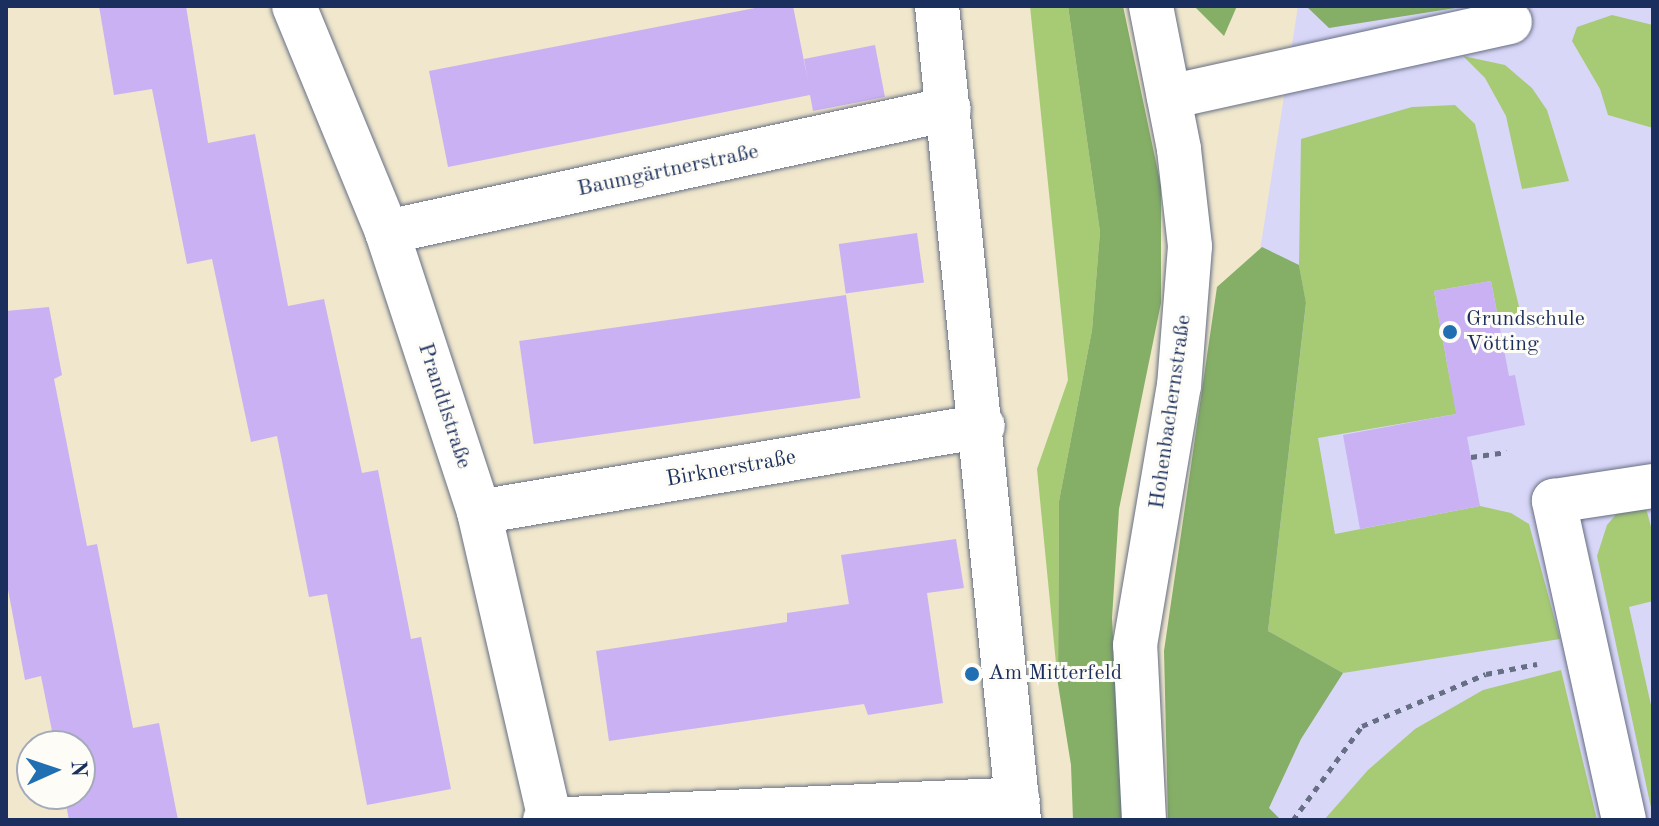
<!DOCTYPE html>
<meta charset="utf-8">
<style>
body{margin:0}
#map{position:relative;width:1659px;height:826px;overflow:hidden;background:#f0e7cc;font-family:"Old Standard TT",serif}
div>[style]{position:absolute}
.built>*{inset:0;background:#d9d7f8}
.green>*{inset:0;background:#a7ca74}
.forest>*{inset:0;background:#85ae66}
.building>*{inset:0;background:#cab1f3;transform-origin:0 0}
.path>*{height:5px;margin-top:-2.5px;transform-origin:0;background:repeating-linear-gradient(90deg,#666f84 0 6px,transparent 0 12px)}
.roads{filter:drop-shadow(0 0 2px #666f84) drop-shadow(0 0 2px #666f84)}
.minor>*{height:44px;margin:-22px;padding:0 22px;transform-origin:22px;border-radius:22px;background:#fff}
.dots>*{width:22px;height:22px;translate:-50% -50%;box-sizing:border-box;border:4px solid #fdfcf7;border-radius:50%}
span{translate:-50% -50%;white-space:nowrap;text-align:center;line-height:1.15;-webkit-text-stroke:6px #fdfcf7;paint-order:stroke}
.street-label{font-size:22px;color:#1b2f5e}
.poi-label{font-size:22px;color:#1b2f5e}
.left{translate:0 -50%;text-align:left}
.frame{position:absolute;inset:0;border:8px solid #1b2f5e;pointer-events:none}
.north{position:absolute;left:16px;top:730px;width:80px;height:80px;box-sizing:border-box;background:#fdfcf7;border:2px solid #a3aaba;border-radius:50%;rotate:87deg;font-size:22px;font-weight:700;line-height:32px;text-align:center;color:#1b2f5e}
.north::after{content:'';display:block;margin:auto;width:28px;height:36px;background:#1f6fb2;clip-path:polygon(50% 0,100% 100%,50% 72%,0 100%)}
</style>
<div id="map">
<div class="built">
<i style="clip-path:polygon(1298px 6px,1653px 6px,1653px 820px,1226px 820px,1234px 418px)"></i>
</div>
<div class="green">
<i style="clip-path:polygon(1030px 6px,1068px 6px,1100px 232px,1092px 330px,1059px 501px,1058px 684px,1037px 469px,1068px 380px)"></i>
<i style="clip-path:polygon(1612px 15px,1653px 25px,1653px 128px,1608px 115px,1600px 89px,1572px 41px,1577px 27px)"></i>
<i style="clip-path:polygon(1463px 56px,1505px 65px,1532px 88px,1547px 110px,1569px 181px,1522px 189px,1506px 116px,1485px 78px)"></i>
<i style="clip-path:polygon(1455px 105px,1475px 124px,1522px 319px,1499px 323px,1491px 281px,1434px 291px,1450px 380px,1462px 413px,1318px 438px,1335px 534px,1480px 506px,1511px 513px,1529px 524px,1560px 639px,1343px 673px,1268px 631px,1306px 304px,1299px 265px,1301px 139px,1412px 107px)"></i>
<i style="clip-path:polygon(1643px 497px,1653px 534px,1653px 601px,1629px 607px,1653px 714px,1653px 817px,1597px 556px,1607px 525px,1624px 505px)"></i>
<i style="clip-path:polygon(1561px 670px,1597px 820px,1324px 820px,1368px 770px,1415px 729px,1483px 690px)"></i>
</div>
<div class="forest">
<i style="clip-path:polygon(1068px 6px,1123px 6px,1161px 186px,1161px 303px,1119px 509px,1112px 618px,1123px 820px,1073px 820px,1071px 765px,1058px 684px,1059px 501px,1092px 330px,1100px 232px)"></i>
<i style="clip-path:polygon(1194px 6px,1237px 6px,1224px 36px)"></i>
<i style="clip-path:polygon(1306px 6px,1468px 6px,1329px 28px)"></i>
<i style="clip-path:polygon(1262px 247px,1299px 265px,1306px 303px,1268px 631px,1343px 673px,1301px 739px,1269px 808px,1281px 820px,1168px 820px,1164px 651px,1217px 287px)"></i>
</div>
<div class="building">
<i style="clip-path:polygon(99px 6px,186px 6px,208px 143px,255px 134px,288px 306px,324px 299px,362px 473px,378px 470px,411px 639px,421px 637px,451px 789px,367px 805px,327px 594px,309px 597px,277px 436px,251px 442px,212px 259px,187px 264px,152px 89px,114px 95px)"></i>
<i style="clip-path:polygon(765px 6px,793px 6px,808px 81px,804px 59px,875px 45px,885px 97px,813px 111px,810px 95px,448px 167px,429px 71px)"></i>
<i style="left:917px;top:233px;width:50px;height:79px;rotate:82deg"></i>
<i style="clip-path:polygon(1491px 281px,1509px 376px,1515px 375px,1525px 425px,1467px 437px,1480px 506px,1360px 529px,1343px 435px,1456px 414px,1434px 291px)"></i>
<i style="left:846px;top:295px;width:104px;height:330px;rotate:82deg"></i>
<i style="clip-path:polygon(49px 307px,62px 375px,54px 379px,87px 546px,97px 544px,133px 728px,159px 723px,178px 820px,69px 820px,64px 794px,80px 794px,80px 746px,55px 746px,41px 676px,25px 680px,6px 579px,6px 311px)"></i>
<i style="clip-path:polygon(956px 539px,964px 588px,927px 593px,943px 703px,868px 715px,864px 704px,609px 741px,596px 651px,787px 622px,787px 613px,849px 604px,841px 555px)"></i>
</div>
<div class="path">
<i style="left:1471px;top:457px;width:36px;rotate:-8deg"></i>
<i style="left:1293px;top:820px;width:117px;rotate:-53.7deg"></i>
<i style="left:1362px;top:726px;width:134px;rotate:-22.8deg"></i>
<i style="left:1486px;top:674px;width:52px;rotate:-11.1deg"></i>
</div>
<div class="roads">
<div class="minor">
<i style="left:294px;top:6px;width:244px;rotate:67.6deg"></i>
<i style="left:387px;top:232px;width:295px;rotate:71.8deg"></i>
<i style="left:479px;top:512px;width:316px;rotate:77deg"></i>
<i style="left:937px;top:6px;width:818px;rotate:84.25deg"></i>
<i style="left:1169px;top:97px;width:349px;rotate:-12.4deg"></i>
<i style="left:387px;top:232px;width:575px;rotate:-12.35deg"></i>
<i style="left:479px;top:512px;width:511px;rotate:-9.68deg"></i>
<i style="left:545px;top:820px;width:473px;rotate:-2.5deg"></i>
<i style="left:1144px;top:820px;width:175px;rotate:-92.9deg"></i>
<i style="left:1135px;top:645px;width:263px;rotate:-80.4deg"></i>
<i style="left:1179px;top:386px;width:140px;rotate:-85.5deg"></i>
<i style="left:1190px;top:246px;width:98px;rotate:-96.5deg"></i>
<i style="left:1179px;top:149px;width:146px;rotate:-101.1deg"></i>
<i style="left:1624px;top:820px;width:327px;rotate:-102.4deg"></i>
<i style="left:1554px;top:501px;width:100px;rotate:-8.6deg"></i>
</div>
</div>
<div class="dots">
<i style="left:1450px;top:332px;background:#1f6fb2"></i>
<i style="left:972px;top:674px;background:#1f6fb2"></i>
</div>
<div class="street-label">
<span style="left:668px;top:171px;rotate:-12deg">Baumgärtnerstraße</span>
<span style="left:444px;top:406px;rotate:72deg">Prandtlstraße</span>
<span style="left:1171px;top:412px;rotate:-82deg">Hohenbachernstraße</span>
<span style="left:731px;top:469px;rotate:-10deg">Birknerstraße</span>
</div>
<div class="poi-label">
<span class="left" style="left:1466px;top:332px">Grundschule<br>Vötting</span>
<span class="left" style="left:988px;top:674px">Am Mitterfeld</span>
</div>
<div class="frame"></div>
<div class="north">N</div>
</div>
